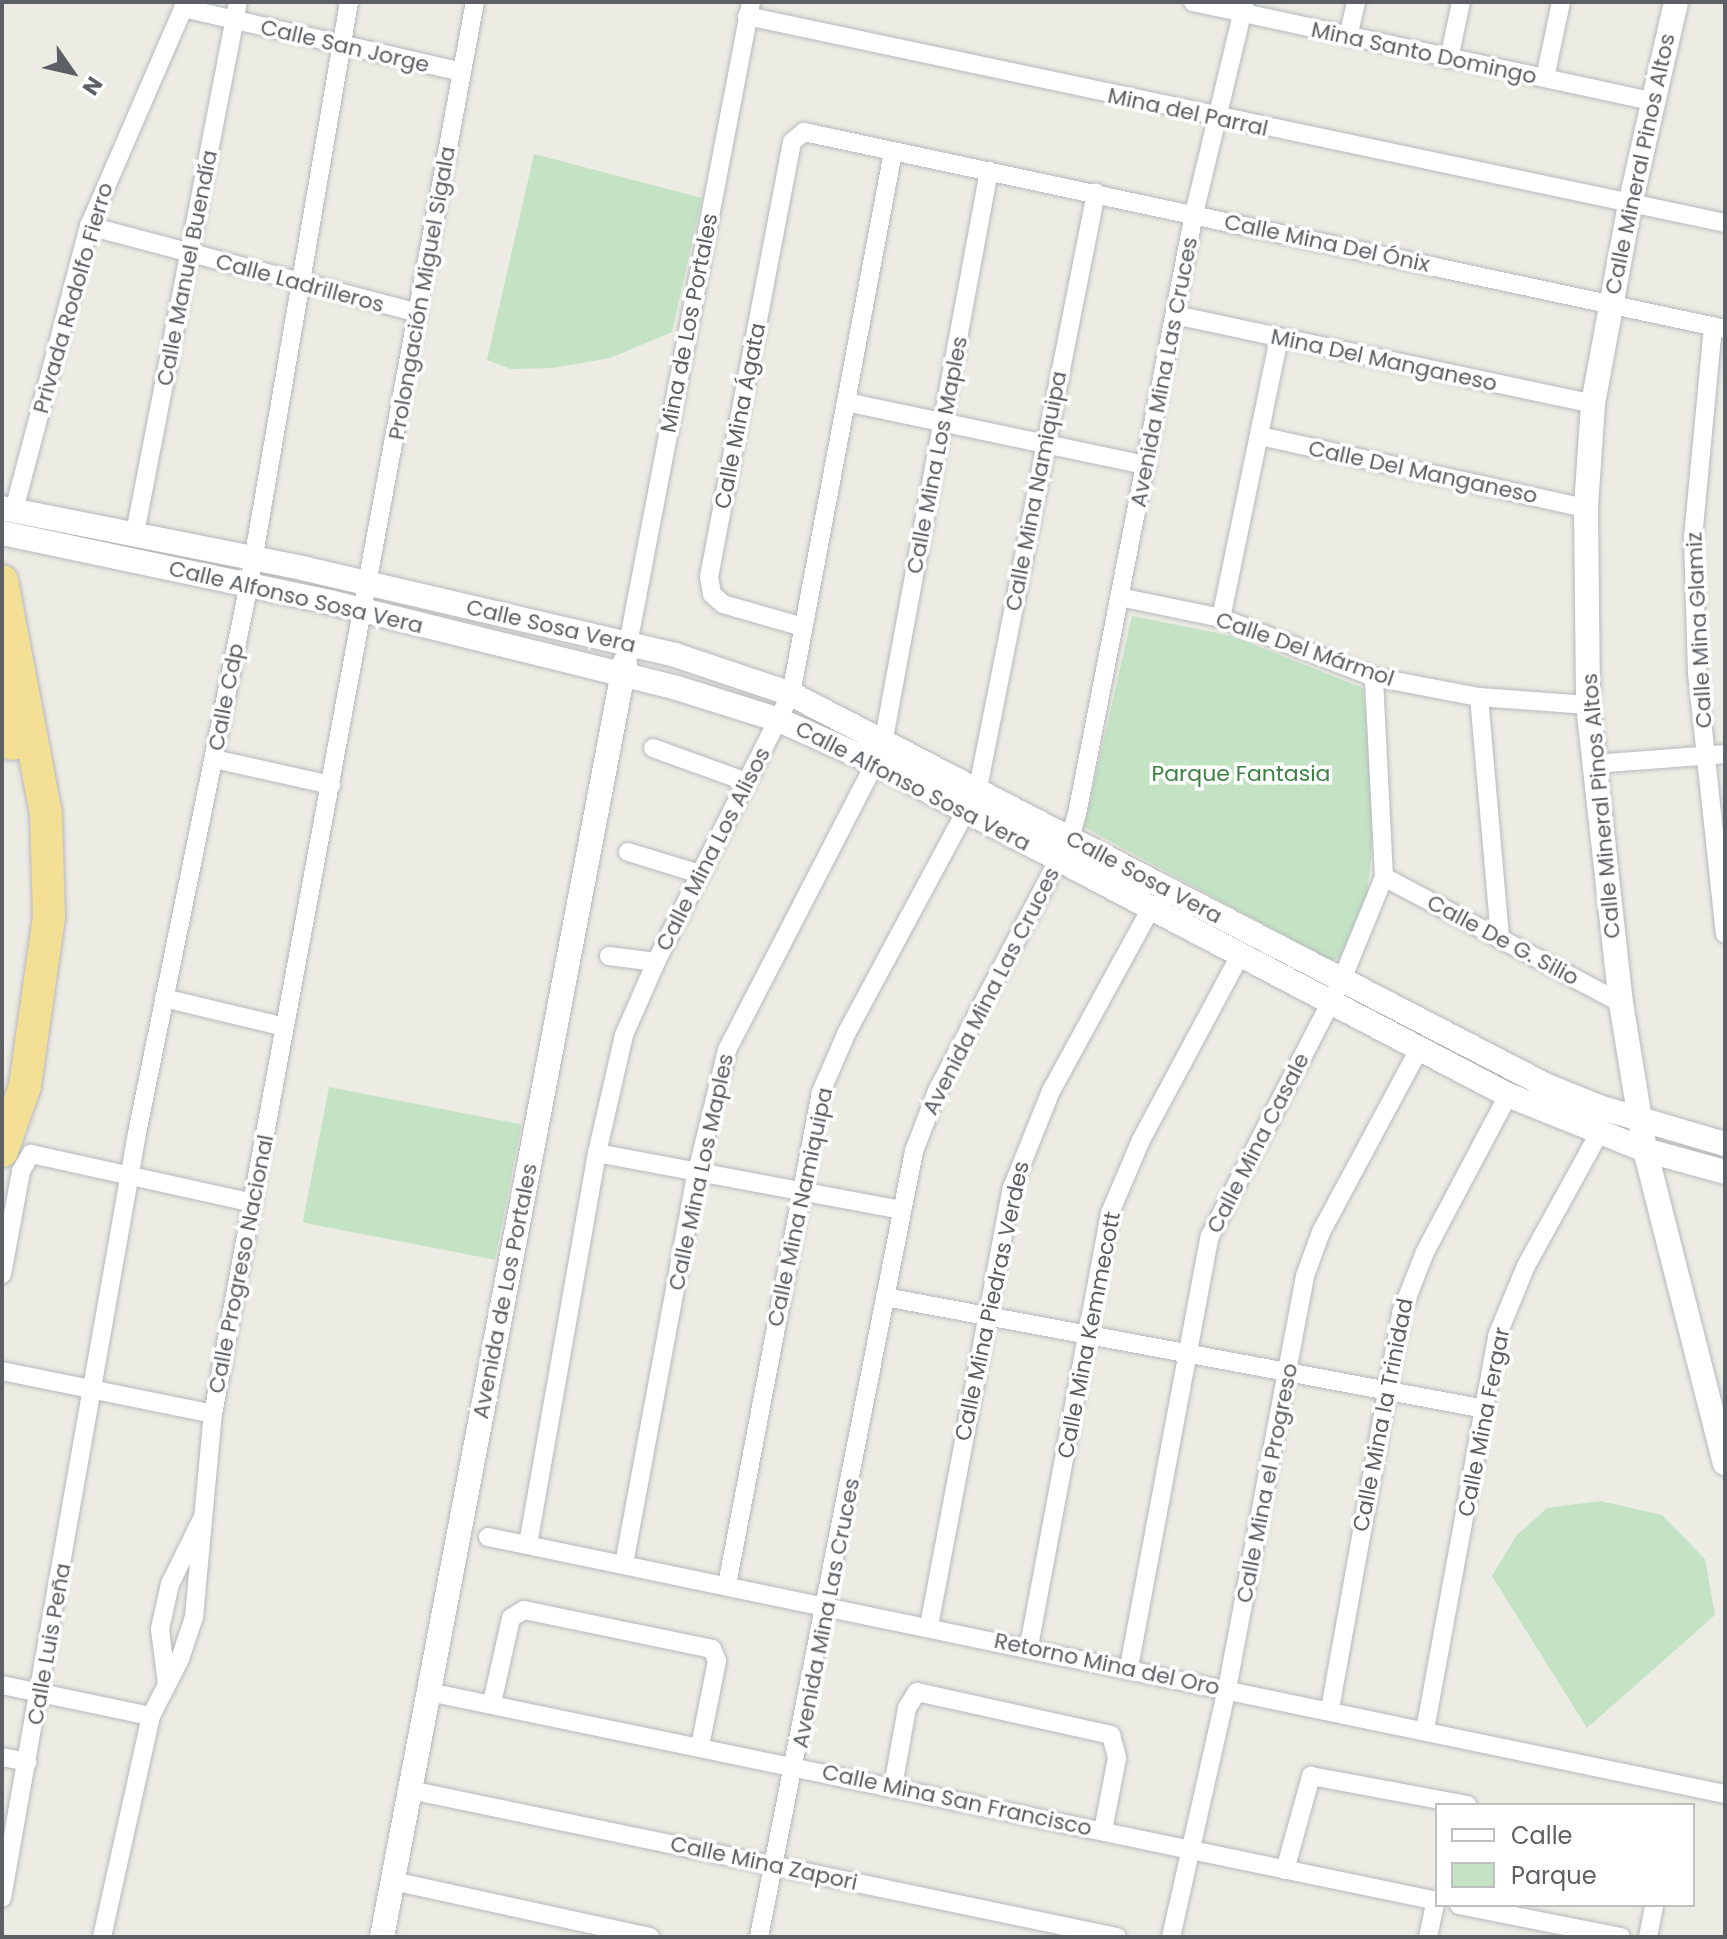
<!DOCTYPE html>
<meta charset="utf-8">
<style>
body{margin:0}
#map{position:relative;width:1727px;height:1939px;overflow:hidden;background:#edece4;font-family:Poppins,sans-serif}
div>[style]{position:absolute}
.green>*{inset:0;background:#c3e3c4;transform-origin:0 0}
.roads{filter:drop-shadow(0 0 2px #b6b9bd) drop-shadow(0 0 2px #b6b9bd)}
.street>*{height:18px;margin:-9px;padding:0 9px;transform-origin:9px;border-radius:9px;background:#fff}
.secondary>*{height:24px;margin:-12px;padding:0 12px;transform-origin:12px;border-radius:12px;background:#fff}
.highway>*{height:32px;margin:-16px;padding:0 16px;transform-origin:16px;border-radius:16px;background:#f4e094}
span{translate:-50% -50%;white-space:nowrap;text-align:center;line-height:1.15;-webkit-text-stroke:7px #fff;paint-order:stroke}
.street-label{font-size:22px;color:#5c5f63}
.park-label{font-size:22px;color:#3c8243}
.frame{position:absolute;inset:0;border:4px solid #5c5f63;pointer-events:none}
.legend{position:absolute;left:1435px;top:1803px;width:260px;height:104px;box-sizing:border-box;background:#fff;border:2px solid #bebfc1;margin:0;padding:10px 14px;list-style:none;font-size:24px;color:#5c5f63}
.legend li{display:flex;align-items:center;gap:16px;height:40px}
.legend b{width:40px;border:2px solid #bebfc1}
.north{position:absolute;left:32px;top:32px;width:80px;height:80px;-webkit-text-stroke:6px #fff;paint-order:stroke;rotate:124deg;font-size:22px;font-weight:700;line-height:32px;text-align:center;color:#5c5f63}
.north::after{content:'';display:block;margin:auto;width:28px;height:36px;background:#5c5f63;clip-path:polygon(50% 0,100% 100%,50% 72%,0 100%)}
</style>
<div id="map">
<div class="green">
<i style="clip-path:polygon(534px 154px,702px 198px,672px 332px,610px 358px,553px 368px,511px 369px,487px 360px)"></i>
<i style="clip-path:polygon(1132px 616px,1232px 636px,1363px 688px,1375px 820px,1367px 895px,1340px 957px,1331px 961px,1084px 827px)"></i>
<i style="left:329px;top:1087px;width:196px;height:138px;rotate:11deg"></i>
<i style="clip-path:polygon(1601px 1501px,1662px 1515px,1705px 1559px,1715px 1615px,1587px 1728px,1492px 1576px,1516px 1536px,1547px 1508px)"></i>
</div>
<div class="roads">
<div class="street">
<i style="left:1193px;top:2px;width:472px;rotate:12.2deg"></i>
<i style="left:183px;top:8px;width:286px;rotate:12.9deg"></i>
<i style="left:747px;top:16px;width:1000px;rotate:11.95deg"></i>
<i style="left:1348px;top:37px;width:36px;rotate:-77deg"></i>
<i style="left:1449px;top:59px;width:58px;rotate:-78.1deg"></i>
<i style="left:1545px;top:78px;width:78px;rotate:-78.1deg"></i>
<i style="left:89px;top:226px;width:340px;rotate:14.8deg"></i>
<i style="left:1175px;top:315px;width:427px;rotate:12deg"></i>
<i style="left:1713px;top:326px;width:213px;rotate:95.4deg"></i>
<i style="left:1693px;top:538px;width:135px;rotate:88.3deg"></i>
<i style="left:1697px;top:673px;width:262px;rotate:83.9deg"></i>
<i style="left:846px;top:402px;width:307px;rotate:11.9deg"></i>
<i style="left:1260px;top:436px;width:334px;rotate:12.5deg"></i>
<i style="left:14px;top:510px;width:294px;rotate:-75.2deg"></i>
<i style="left:89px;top:226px;width:244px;rotate:-66.6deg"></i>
<i style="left:135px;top:533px;width:541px;rotate:-79.02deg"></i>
<i style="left:1119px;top:597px;width:104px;rotate:11.6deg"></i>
<i style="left:1221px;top:618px;width:164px;rotate:21.1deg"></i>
<i style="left:1374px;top:677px;width:107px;rotate:10.8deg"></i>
<i style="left:1479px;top:697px;width:109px;rotate:4.2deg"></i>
<i style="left:1221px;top:618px;width:286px;rotate:-78.3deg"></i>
<i style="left:803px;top:627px;width:83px;rotate:-164deg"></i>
<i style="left:723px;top:604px;width:15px;rotate:-138deg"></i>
<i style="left:712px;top:594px;width:17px;rotate:-100deg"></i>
<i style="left:709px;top:577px;width:443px;rotate:-79.2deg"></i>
<i style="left:792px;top:142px;width:16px;rotate:-40deg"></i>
<i style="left:804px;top:132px;width:942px;rotate:12.07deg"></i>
<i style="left:628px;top:644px;width:654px;rotate:-79.15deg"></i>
<i style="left:1479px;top:697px;width:243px;rotate:85deg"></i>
<i style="left:884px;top:738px;width:577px;rotate:-79.51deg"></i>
<i style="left:653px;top:748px;width:100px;rotate:19.9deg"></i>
<i style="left:214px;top:759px;width:120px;rotate:12.5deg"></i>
<i style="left:1593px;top:764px;width:132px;rotate:-4.3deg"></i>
<i style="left:978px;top:788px;width:607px;rotate:-78.78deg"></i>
<i style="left:628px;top:852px;width:75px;rotate:17deg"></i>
<i style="left:1384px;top:877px;width:268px;rotate:28deg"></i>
<i style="left:609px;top:956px;width:47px;rotate:7.3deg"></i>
<i style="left:164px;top:998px;width:124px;rotate:13.5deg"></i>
<i style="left:597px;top:1153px;width:309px;rotate:10.6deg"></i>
<i style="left:2px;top:1274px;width:105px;rotate:-79.5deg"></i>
<i style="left:21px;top:1171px;width:20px;rotate:-60deg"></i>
<i style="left:31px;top:1154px;width:227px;rotate:12.4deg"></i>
<i style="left:885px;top:1297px;width:610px;rotate:10.57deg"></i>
<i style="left:2px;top:1371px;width:215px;rotate:11.5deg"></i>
<i style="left:488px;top:1537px;width:1263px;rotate:11.74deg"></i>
<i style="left:528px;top:1544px;width:397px;rotate:-80deg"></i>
<i style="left:597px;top:1153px;width:121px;rotate:-77.1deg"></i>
<i style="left:624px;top:1035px;width:80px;rotate:-66.3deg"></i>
<i style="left:656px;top:962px;width:300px;rotate:-63.3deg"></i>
<i style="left:791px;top:694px;width:552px;rotate:-79.34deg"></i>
<i style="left:624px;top:1564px;width:399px;rotate:-79.5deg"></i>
<i style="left:697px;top:1172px;width:126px;rotate:-76.2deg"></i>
<i style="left:727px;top:1050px;width:323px;rotate:-62.7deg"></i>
<i style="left:727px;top:1585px;width:502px;rotate:-79.21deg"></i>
<i style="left:821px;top:1092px;width:65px;rotate:-66.6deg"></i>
<i style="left:847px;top:1032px;width:251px;rotate:-61.7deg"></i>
<i style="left:929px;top:1626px;width:446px;rotate:-79.3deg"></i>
<i style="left:1012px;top:1188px;width:105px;rotate:-68.1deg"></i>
<i style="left:1051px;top:1091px;width:209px;rotate:-61.3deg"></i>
<i style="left:1029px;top:1646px;width:441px;rotate:-79.4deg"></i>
<i style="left:1110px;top:1213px;width:79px;rotate:-67deg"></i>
<i style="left:1141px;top:1140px;width:210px;rotate:-61.8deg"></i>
<i style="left:1129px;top:1667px;width:439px;rotate:-79.4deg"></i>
<i style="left:1210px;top:1236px;width:286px;rotate:-62.7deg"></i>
<i style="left:1341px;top:982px;width:113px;rotate:-67.7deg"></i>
<i style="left:1384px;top:877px;width:200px;rotate:-92.9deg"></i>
<i style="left:167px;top:1684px;width:55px;rotate:-97.3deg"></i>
<i style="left:160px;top:1629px;width:46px;rotate:-77.5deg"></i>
<i style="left:170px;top:1584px;width:75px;rotate:-63.8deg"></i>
<i style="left:2px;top:1685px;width:152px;rotate:11.8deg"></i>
<i style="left:429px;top:1692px;width:1029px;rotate:11.71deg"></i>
<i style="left:492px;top:1703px;width:87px;rotate:-77.4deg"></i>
<i style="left:511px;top:1618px;width:15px;rotate:-32deg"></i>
<i style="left:524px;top:1610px;width:192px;rotate:11.7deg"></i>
<i style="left:712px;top:1649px;width:13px;rotate:67deg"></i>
<i style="left:717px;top:1661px;width:87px;rotate:101.3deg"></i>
<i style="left:1330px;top:1709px;width:402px;rotate:-79.8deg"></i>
<i style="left:1401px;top:1313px;width:66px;rotate:-68.5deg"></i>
<i style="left:1425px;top:1252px;width:178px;rotate:-62.1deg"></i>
<i style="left:1425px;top:1730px;width:401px;rotate:-79.6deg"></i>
<i style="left:1497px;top:1336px;width:76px;rotate:-67.5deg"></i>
<i style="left:1526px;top:1266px;width:152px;rotate:-61.2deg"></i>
<i style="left:2px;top:1757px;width:26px;rotate:11deg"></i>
<i style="left:893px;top:1786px;width:79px;rotate:-79.8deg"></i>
<i style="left:907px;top:1708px;width:19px;rotate:-58deg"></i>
<i style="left:917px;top:1692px;width:199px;rotate:12.5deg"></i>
<i style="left:1111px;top:1735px;width:24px;rotate:75deg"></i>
<i style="left:1117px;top:1758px;width:74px;rotate:100.9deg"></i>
<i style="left:410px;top:1790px;width:722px;rotate:11.75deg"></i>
<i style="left:1285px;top:1870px;width:98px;rotate:-74.5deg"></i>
<i style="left:1311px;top:1776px;width:159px;rotate:10.5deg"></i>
<i style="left:393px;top:1881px;width:263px;rotate:12.3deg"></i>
<i style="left:2px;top:1898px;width:777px;rotate:-79.99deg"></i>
<i style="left:137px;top:1133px;width:560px;rotate:-78.47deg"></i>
<i style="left:249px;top:584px;width:591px;rotate:-80.25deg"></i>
<i style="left:1459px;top:1905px;width:165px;rotate:11.2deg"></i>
<i style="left:102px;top:1937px;width:226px;rotate:-77.5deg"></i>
<i style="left:151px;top:1716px;width:64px;rotate:-63deg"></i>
<i style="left:180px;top:1659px;width:44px;rotate:-71.6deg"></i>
<i style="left:194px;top:1617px;width:204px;rotate:-84.7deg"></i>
<i style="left:213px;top:1414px;width:1436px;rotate:-79.49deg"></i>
<i style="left:759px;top:1937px;width:801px;rotate:-78.84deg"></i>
<i style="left:914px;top:1151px;width:64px;rotate:-69deg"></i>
<i style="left:937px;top:1091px;width:286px;rotate:-62.3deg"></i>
<i style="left:1070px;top:838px;width:25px;rotate:-74deg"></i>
<i style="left:1077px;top:814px;width:611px;rotate:-78.97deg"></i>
<i style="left:1194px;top:214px;width:218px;rotate:-76.5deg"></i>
<i style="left:1171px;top:1937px;width:254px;rotate:-77.3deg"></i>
<i style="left:1227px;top:1689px;width:420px;rotate:-79.3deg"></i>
<i style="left:1305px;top:1276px;width:47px;rotate:-70deg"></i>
<i style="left:1321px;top:1232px;width:208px;rotate:-61.8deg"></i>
<i style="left:1428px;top:1937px;width:38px;rotate:-78deg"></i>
<i style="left:1648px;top:1937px;width:33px;rotate:-79deg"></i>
</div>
<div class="secondary">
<i style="left:1676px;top:2px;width:207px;rotate:102.8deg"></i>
<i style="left:1630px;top:204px;width:203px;rotate:100.5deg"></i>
<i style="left:1593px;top:404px;width:104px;rotate:93.9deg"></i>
<i style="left:1586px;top:508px;width:197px;rotate:89.4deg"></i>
<i style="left:1588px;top:705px;width:300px;rotate:83.7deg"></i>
<i style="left:1621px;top:1003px;width:149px;rotate:80.7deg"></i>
<i style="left:1645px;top:1150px;width:323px;rotate:75.7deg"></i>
<i style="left:2px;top:508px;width:310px;rotate:11.3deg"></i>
<i style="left:306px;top:569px;width:379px;rotate:13.1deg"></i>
<i style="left:675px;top:655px;width:122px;rotate:18.6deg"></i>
<i style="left:791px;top:694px;width:852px;rotate:27.41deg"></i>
<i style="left:1547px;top:1086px;width:56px;rotate:22deg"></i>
<i style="left:1599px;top:1107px;width:131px;rotate:16.4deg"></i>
<i style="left:2px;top:533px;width:335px;rotate:11.9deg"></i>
<i style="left:330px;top:602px;width:357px;rotate:13.9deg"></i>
<i style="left:677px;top:688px;width:107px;rotate:17.4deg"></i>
<i style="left:779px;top:720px;width:105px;rotate:24.1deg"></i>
<i style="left:875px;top:763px;width:715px;rotate:27.68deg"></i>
<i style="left:1508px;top:1095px;width:148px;rotate:21.9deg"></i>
<i style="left:1645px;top:1150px;width:83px;rotate:15.4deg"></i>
<i style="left:382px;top:1937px;width:1298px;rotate:-79.21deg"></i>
</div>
<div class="highway">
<i style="left:2px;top:581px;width:237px;rotate:79.3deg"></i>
<i style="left:46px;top:814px;width:103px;rotate:88.3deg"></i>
<i style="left:49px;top:917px;width:171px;rotate:98.1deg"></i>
<i style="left:25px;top:1086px;width:69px;rotate:109.5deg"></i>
<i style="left:2px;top:692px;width:53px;rotate:78.1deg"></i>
</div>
</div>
<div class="street-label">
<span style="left:345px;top:46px;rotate:13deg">Calle San Jorge</span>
<span style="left:1424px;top:53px;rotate:12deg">Mina Santo Domingo</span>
<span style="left:1188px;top:112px;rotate:12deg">Mina del Parral</span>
<span style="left:1640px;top:164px;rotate:-78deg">Calle Mineral Pinos Altos</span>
<span style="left:1327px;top:243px;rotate:12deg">Calle Mina Del Ónix</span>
<span style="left:187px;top:268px;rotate:-79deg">Calle Manuel Buendía</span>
<span style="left:300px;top:283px;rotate:15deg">Calle Ladrilleros</span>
<span style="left:422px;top:293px;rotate:-80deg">Prolongación Miguel Sigala</span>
<span style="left:73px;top:298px;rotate:-74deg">Privada Rodolfo Fierro</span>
<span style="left:689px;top:323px;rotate:-79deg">Mina de Los Portales</span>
<span style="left:1384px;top:360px;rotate:12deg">Mina Del Manganeso</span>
<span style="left:1164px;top:372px;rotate:-79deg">Avenida Mina Las Cruces</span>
<span style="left:740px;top:416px;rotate:-79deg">Calle Mina Ágata</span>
<span style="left:937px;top:455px;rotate:-79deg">Calle Mina Los Maples</span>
<span style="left:1423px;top:472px;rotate:12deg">Calle Del Manganeso</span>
<span style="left:1036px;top:491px;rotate:-79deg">Calle Mina Namiquipa</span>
<span style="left:296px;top:597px;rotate:13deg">Calle Alfonso Sosa Vera</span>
<span style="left:551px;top:626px;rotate:13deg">Calle Sosa Vera</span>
<span style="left:1699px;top:630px;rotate:-93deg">Calle Mina Glamiz</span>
<span style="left:1305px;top:649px;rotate:19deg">Calle Del Mármol</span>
<span style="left:226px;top:697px;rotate:-79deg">Calle Cdp</span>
<span style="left:913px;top:786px;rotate:27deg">Calle Alfonso Sosa Vera</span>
<span style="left:1601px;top:806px;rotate:-95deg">Calle Mineral Pinos Altos</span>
<span style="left:713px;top:849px;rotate:-63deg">Calle Mina Los Alisos</span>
<span style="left:1144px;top:877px;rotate:28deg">Calle Sosa Vera</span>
<span style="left:1503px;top:940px;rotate:28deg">Calle De G. Silio</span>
<span style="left:991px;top:991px;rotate:-63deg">Avenida Mina Las Cruces</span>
<span style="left:1258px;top:1143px;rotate:-63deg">Calle Mina Casale</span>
<span style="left:701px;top:1172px;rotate:-78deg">Calle Mina Los Maples</span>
<span style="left:800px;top:1207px;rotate:-78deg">Calle Mina Namiquipa</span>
<span style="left:241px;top:1264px;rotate:-79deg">Calle Progreso Nacional</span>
<span style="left:505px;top:1291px;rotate:-79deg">Avenida de Los Portales</span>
<span style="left:992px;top:1301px;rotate:-78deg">Calle Mina Piedras Verdes</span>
<span style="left:1089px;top:1335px;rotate:-79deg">Calle Mina Kemmecott</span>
<span style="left:1383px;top:1415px;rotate:-79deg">Calle Mina la Trinidad</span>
<span style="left:1484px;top:1422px;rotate:-79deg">Calle Mina Fergar</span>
<span style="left:1267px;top:1483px;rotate:-79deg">Calle Mina el Progreso</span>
<span style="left:826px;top:1613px;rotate:-79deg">Avenida Mina Las Cruces</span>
<span style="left:49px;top:1644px;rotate:-80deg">Calle Luis Peña</span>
<span style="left:1107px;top:1664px;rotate:12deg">Retorno Mina del Oro</span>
<span style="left:957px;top:1800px;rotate:12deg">Calle Mina San Francisco</span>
<span style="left:764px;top:1863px;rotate:12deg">Calle Mina Zapori</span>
</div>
<div class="park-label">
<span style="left:1241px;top:774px">Parque Fantasia</span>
</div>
<div class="frame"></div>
<ul class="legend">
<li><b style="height:10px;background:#fff"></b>Calle</li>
<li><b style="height:22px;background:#c3e3c4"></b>Parque</li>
</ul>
<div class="north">N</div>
</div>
